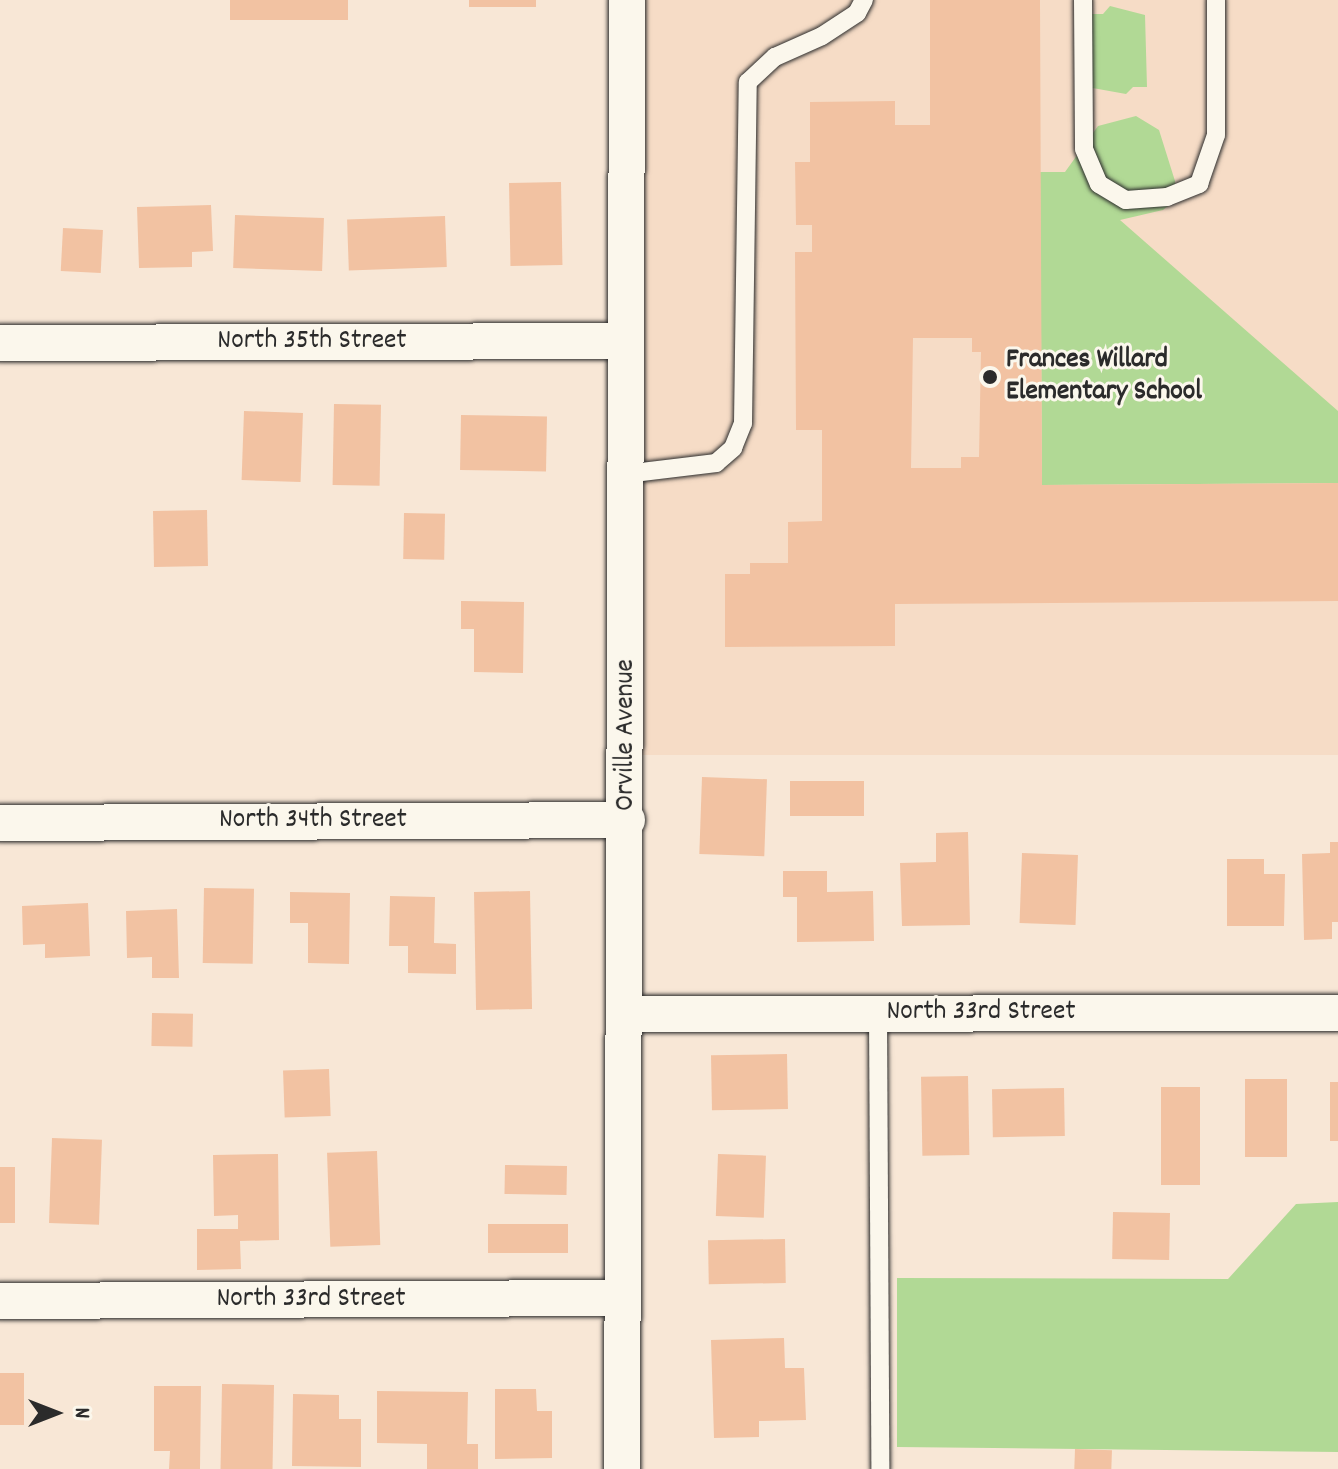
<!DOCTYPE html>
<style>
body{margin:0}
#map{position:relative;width:1338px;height:1469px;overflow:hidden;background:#f8e7d6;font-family:Dekko,sans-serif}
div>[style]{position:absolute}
.built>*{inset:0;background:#f6dcc6;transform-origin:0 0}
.green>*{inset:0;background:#b1d995}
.building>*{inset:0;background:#f2c2a2;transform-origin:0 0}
.roads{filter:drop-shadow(0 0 2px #2b2b2b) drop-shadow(0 0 2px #2b2b2b)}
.lane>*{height:18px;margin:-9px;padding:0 9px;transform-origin:9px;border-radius:9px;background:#fbf7ec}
.street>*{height:36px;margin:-18px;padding:0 18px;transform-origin:18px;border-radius:18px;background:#fbf7ec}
.dots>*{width:22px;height:22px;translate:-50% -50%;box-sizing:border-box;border:4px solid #fbf7ec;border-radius:50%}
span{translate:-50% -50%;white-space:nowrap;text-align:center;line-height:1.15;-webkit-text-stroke:6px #fbf7ec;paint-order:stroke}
.street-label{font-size:28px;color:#2b2b2b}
.poi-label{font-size:28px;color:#2b2b2b;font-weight:700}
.left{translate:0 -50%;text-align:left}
.north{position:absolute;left:16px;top:1373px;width:80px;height:80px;-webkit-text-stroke:6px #fbf7ec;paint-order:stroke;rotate:90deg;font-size:22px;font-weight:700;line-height:32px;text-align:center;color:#2b2b2b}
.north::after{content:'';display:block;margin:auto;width:28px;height:36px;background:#2b2b2b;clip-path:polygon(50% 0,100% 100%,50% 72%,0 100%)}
</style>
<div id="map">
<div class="built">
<i style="left:642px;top:0;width:696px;height:755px"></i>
</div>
<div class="green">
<i style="clip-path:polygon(1110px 6px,1145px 15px,1147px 87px,1133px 87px,1126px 94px,1087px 87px,1086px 14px,1103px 14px)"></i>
<i style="clip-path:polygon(1136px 116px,1159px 130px,1175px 181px,1175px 200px,1163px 210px,1120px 220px,1338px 411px,1338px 483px,1042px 485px,1040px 172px,1065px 172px,1098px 126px)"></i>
<i style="clip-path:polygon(1338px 1202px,1338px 1452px,897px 1447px,897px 1278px,1228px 1279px,1296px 1204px)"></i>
</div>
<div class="building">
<i style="left:230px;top:0;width:118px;height:20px"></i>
<i style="left:469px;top:0;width:67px;height:7px"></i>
<i style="clip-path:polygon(evenodd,930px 0,1040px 0,1042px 485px,1338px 483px,1338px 601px,895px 604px,895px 646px,725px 647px,725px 574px,750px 574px,750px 563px,788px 563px,788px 522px,822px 521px,822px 430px,796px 430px,795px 252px,812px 252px,812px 225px,796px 225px,795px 162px,810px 162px,810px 102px,895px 101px,895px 125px,930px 125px,930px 0,913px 338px,972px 338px,972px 352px,981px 352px,979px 457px,961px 457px,961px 468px,911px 468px,913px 338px)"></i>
<i style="left:561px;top:182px;width:83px;height:52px;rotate:89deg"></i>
<i style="clip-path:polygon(211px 205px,213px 251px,192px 252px,192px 267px,139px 268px,137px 207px)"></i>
<i style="left:235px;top:215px;width:89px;height:53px;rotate:2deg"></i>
<i style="left:445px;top:216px;width:51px;height:98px;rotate:88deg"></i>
<i style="left:63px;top:228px;width:40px;height:43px;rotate:3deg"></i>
<i style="left:334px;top:404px;width:47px;height:81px;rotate:1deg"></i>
<i style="left:244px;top:411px;width:59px;height:69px;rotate:2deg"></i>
<i style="left:461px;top:415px;width:86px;height:55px;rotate:1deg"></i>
<i style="left:207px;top:510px;width:56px;height:54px;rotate:89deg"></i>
<i style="left:404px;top:513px;width:41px;height:46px;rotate:1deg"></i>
<i style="clip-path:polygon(461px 601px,524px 602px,523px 673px,474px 672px,474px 629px,461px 629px)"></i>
<i style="left:702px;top:777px;width:65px;height:77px;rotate:2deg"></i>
<i style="left:790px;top:781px;width:74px;height:35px"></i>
<i style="clip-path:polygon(968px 832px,970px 925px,902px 926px,900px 863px,936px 862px,936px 833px)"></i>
<i style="clip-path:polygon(1330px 842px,1338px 842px,1338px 922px,1332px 922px,1332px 939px,1304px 940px,1302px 854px,1330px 853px)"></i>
<i style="left:1022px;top:853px;width:56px;height:70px;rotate:2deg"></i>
<i style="clip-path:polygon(1227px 859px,1264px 859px,1264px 874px,1285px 874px,1284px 926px,1227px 926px)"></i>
<i style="clip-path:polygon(783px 871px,827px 871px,827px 892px,873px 891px,874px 941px,797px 942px,797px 897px,783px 897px)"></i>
<i style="left:204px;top:888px;width:50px;height:75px;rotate:1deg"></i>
<i style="left:530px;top:891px;width:118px;height:56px;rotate:89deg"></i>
<i style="clip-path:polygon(290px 892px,350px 893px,349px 964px,308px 963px,308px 923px,290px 923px)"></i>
<i style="clip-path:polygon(390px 896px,435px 897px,434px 943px,456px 944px,456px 974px,408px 973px,408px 946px,389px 946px)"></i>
<i style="clip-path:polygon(88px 903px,90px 956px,45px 958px,45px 944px,23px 945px,22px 906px)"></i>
<i style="clip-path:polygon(177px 909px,179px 978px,152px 978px,152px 957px,127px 958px,126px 911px)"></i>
<i style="left:152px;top:1013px;width:41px;height:33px;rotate:1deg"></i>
<i style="left:787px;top:1054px;width:55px;height:76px;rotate:89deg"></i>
<i style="left:329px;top:1069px;width:47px;height:46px;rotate:88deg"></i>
<i style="left:968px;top:1076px;width:79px;height:47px;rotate:89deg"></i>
<i style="left:1245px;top:1079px;width:42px;height:78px"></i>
<i style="left:1330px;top:1082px;width:8px;height:59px"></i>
<i style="left:1161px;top:1087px;width:39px;height:98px"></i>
<i style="left:1064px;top:1088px;width:48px;height:72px;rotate:89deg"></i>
<i style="left:52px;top:1138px;width:50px;height:85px;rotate:2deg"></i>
<i style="left:377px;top:1151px;width:94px;height:50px;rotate:88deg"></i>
<i style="clip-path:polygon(278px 1154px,279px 1240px,240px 1241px,241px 1269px,197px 1270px,197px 1229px,238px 1229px,238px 1215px,214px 1216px,213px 1155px)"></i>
<i style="left:718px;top:1154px;width:48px;height:62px;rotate:2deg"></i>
<i style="left:505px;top:1165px;width:62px;height:29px;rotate:1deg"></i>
<i style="left:0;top:1167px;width:15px;height:56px"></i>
<i style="left:1113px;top:1212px;width:57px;height:47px;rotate:1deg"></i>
<i style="left:568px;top:1224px;width:29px;height:80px;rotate:90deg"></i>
<i style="left:785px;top:1239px;width:44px;height:77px;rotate:89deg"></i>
<i style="clip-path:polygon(784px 1338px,785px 1368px,804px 1368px,806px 1420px,759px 1421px,759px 1437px,714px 1438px,711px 1340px)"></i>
<i style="left:0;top:1373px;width:24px;height:52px"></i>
<i style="left:222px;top:1384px;width:52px;height:85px;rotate:1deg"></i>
<i style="clip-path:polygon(154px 1386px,201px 1386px,200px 1469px,169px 1469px,170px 1451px,154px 1451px)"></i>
<i style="clip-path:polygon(495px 1389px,536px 1389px,537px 1411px,552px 1411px,552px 1458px,495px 1459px)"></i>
<i style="clip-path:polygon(377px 1391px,468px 1392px,467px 1444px,478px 1444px,478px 1469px,427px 1469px,427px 1444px,377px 1443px)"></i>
<i style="clip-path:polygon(293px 1394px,339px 1395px,339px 1419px,361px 1419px,361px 1467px,292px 1466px)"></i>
<i style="left:1075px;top:1449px;width:37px;height:20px;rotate:2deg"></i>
</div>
<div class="roads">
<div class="lane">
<i style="left:1083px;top:0;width:149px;rotate:89.6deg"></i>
<i style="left:1084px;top:149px;width:38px;rotate:67deg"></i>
<i style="left:1099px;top:184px;width:31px;rotate:31deg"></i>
<i style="left:1126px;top:200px;width:41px;rotate:-4.2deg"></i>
<i style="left:1167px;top:197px;width:35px;rotate:-22deg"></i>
<i style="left:1199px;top:184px;width:52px;rotate:-70.9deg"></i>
<i style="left:1216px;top:135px;width:135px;rotate:-90deg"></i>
<i style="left:625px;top:474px;width:92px;rotate:-6.9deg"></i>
<i style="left:716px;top:463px;width:23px;rotate:-41deg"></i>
<i style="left:733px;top:448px;width:27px;rotate:-68deg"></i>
<i style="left:743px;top:423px;width:341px;rotate:-89.2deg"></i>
<i style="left:748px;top:82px;width:37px;rotate:-43deg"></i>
<i style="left:775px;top:57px;width:51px;rotate:-24.1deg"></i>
<i style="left:822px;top:36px;width:42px;rotate:-33.3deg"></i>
<i style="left:857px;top:13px;width:15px;rotate:-62deg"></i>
<i style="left:878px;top:1013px;width:456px;rotate:89.7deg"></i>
</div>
<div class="street">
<i style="left:0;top:343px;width:625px;rotate:-0.18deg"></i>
<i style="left:0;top:823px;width:627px;rotate:-0.27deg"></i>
<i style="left:624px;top:1014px;width:714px;rotate:-0.08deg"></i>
<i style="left:0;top:1301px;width:623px;rotate:-0.28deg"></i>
<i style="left:622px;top:1469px;width:1469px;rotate:-89.8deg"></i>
</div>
</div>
<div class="dots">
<i style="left:990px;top:377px;background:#2b2b2b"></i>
</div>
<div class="street-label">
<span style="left:312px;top:342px">North 35th Street</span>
<span style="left:627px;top:735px;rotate:-90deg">Orville Avenue</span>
<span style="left:313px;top:821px">North 34th Street</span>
<span style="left:981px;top:1013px">North 33rd Street</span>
<span style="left:311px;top:1300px">North 33rd Street</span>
</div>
<div class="poi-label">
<span class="left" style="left:1006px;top:377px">Frances Willard<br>Elementary School</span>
</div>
<div class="north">N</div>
</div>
